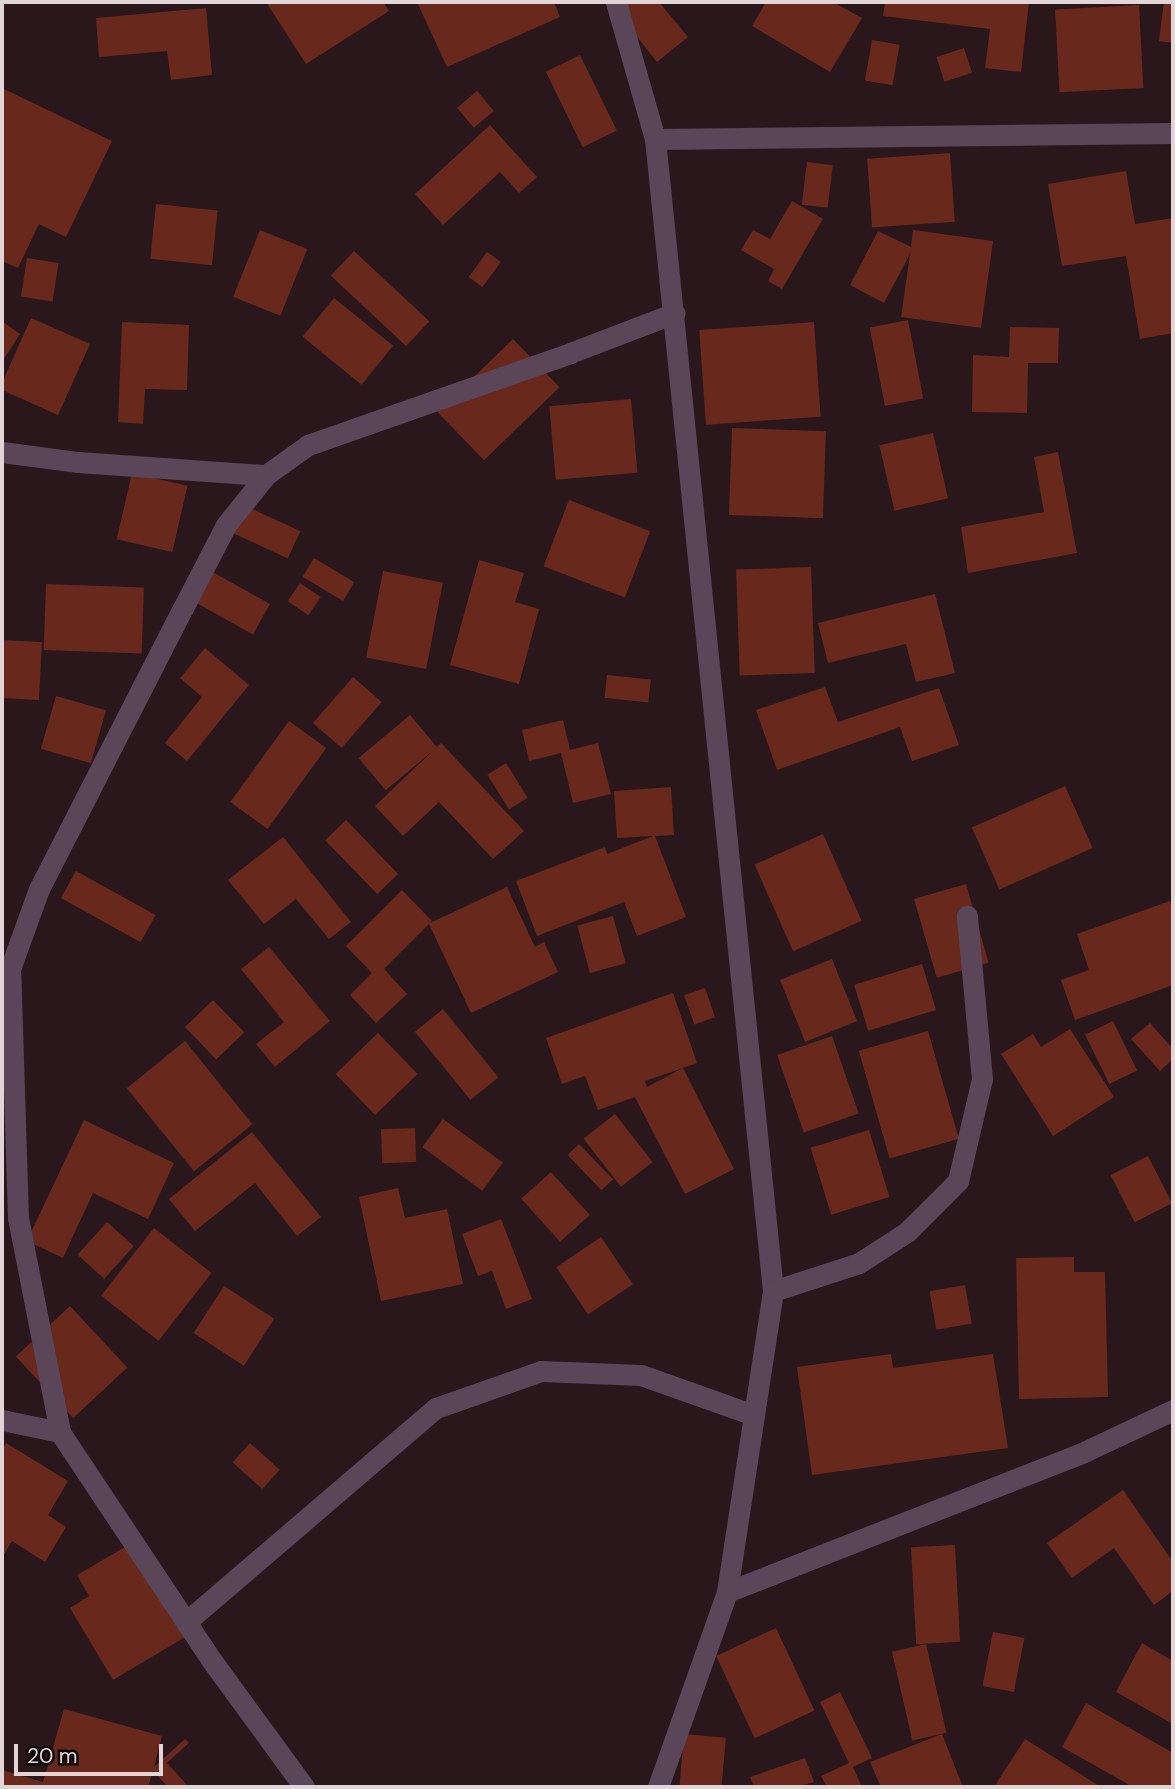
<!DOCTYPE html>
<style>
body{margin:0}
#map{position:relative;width:1175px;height:1789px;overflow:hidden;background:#29171c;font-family:"DM Sans",sans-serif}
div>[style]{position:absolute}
.building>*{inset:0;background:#69281c;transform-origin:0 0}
.minor>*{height:21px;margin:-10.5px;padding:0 10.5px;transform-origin:10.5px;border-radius:10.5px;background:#5a4559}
span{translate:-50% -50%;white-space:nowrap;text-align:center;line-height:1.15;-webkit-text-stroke:5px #0c0507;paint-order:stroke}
.frame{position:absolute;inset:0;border:4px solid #e2d5d8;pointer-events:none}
.scale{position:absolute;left:14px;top:1744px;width:149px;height:32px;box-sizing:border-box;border:4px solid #e2d5d8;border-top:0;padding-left:9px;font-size:21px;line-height:24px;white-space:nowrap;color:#e2d5d8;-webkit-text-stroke:5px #0c0507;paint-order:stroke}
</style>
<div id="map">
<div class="building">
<i style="clip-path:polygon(266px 2px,383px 2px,389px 11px,306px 64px)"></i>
<i style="clip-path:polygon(417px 2px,554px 2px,560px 17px,447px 67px)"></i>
<i style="clip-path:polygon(615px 2px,659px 2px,688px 37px,657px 62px,611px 4px)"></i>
<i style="clip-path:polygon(766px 2px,833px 2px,862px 18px,830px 72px,752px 26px)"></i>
<i style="clip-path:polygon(885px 2px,1029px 2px,1021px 72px,985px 68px,990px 29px,883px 16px)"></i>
<i style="clip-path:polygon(1164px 2px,1173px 2px,1173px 43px,1159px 41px)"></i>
<i style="left:1139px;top:5px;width:83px;height:84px;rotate:87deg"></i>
<i style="clip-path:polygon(206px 8px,212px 75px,171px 80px,167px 51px,99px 57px,96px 18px)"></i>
<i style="left:872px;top:40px;width:28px;height:41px;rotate:10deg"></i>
<i style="left:964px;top:48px;width:26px;height:29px;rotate:72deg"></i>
<i style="left:580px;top:55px;width:84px;height:38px;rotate:64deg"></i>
<i style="clip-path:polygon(2px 88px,112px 141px,66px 237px,39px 224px,18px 268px,2px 261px)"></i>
<i style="left:477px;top:91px;width:26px;height:26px;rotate:50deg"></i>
<i style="clip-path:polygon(490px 125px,537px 177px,519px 193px,500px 172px,443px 225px,415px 194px)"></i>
<i style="left:950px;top:153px;width:69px;height:83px;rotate:86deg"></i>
<i style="left:807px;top:162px;width:26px;height:43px;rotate:7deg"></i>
<i style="clip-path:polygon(1126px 171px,1135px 224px,1173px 218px,1173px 333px,1140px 339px,1126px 256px,1062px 266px,1048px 184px)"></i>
<i style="clip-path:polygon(792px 201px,823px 219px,782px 289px,768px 281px,774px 269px,741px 250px,753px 230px,770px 239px)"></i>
<i style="left:156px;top:204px;width:62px;height:55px;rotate:6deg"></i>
<i style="left:260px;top:230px;width:51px;height:72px;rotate:22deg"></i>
<i style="clip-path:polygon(913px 230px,993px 241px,981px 328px,901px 317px,910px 254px,884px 303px,850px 285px,878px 231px,911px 247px)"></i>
<i style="left:354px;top:251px;width:103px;height:34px;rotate:43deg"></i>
<i style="left:487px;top:252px;width:17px;height:31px;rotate:36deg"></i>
<i style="left:27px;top:258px;width:32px;height:39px;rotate:9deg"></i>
<i style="left:334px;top:298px;width:76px;height:50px;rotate:39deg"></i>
<i style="clip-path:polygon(31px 318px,90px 344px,58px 415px,2px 390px,2px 383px)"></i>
<i style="left:908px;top:320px;width:80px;height:39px;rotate:79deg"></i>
<i style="clip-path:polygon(2px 321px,20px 334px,2px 362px)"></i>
<i style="clip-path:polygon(122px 322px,189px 325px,187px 390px,145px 389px,143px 424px,118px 422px)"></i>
<i style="left:814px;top:322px;width:95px;height:115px;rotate:86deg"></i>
<i style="clip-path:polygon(1010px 327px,1059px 328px,1058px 363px,1028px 363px,1027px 413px,972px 412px,973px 355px,1009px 357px)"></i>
<i style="left:513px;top:339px;width:67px;height:105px;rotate:46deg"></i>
<i style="left:631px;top:399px;width:74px;height:82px;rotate:85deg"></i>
<i style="left:732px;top:428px;width:94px;height:87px;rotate:2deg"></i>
<i style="left:933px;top:433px;width:67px;height:55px;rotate:77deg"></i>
<i style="clip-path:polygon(1058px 452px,1077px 553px,968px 573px,961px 527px,1044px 512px,1034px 457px)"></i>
<i style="left:132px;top:473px;width:57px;height:68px;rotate:13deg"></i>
<i style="left:569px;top:500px;width:87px;height:71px;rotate:21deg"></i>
<i style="left:246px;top:506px;width:60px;height:30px;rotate:25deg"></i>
<i style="left:314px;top:558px;width:47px;height:22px;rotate:31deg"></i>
<i style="clip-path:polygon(479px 560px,524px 573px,515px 602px,539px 609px,519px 684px,450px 665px)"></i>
<i style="left:811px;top:567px;width:106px;height:75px;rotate:88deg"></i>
<i style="left:207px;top:569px;width:72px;height:35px;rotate:29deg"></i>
<i style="left:383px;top:571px;width:61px;height:88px;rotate:11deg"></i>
<i style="left:300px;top:583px;width:25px;height:22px;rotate:34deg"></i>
<i style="left:46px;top:584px;width:98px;height:66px;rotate:2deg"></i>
<i style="clip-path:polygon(935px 594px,955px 673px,916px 682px,906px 644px,828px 663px,818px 623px)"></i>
<i style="left:2px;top:640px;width:40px;height:58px;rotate:3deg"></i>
<i style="clip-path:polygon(205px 648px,249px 685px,187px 761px,165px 743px,202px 697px,180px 678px)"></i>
<i style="left:607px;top:675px;width:44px;height:23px;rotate:6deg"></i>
<i style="left:353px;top:677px;width:38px;height:61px;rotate:41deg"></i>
<i style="clip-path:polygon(825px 687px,838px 722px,939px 688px,959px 745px,912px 761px,900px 727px,777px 770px,756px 710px)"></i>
<i style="left:56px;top:696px;width:52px;height:55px;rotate:16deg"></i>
<i style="left:410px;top:715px;width:42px;height:67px;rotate:50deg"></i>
<i style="clip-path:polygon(563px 720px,570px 750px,598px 743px,611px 794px,573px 803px,561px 753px,529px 761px,522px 730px)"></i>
<i style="left:289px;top:721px;width:46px;height:100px;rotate:36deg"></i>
<i style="clip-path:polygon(441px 743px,524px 831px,493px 859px,439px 802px,403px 836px,375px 806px)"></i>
<i style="left:506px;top:763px;width:41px;height:22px;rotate:58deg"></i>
<i style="left:1065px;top:786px;width:68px;height:102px;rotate:66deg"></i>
<i style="clip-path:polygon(671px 787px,674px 835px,655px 836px,686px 917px,637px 936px,624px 902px,537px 936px,516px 881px,605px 847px,607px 854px,653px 836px,617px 838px,614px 791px)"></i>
<i style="left:346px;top:820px;width:75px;height:29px;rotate:46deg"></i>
<i style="left:823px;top:834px;width:95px;height:75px;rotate:66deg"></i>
<i style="clip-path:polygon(283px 837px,351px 922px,329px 939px,296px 899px,264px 924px,228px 880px)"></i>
<i style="left:76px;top:871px;width:91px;height:31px;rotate:29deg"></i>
<i style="left:966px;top:884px;width:82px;height:54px;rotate:74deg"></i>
<i style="clip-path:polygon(507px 887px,535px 947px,544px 942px,558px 972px,471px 1013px,429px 924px,384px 969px,407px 994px,376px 1023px,350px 995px,372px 973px,346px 946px,402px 890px,432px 921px,430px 923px)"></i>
<i style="clip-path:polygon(1170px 901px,1173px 909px,1173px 985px,1075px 1020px,1061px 980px,1089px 970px,1077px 934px)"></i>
<i style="left:613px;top:916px;width:49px;height:37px;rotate:75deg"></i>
<i style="clip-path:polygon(269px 947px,330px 1021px,275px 1067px,256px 1044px,284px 1022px,241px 969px)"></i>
<i style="left:832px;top:959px;width:67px;height:56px;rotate:68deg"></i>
<i style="left:922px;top:964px;width:48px;height:71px;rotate:73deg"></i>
<i style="left:705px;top:988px;width:31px;height:22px;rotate:71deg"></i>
<i style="clip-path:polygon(673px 993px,697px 1063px,645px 1081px,647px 1087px,683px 1068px,734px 1169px,685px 1194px,635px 1097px,598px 1110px,585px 1076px,562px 1084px,546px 1038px)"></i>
<i style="left:213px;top:1000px;width:45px;height:39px;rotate:46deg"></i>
<i style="left:443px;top:1009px;width:88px;height:36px;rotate:51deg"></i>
<i style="left:1113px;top:1021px;width:55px;height:31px;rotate:64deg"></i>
<i style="clip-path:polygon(1150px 1023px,1173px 1049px,1173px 1059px,1160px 1071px,1131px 1039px)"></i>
<i style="clip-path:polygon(1070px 1029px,1114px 1097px,1053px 1136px,1001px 1054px,1033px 1034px,1041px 1047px)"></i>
<i style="left:928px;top:1031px;width:112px;height:72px;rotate:74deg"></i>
<i style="left:378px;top:1033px;width:57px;height:59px;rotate:46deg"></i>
<i style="left:832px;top:1036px;width:82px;height:58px;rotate:71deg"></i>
<i style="left:185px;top:1041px;width:107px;height:75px;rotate:51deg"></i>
<i style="left:615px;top:1114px;width:61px;height:40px;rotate:52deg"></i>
<i style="left:443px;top:1119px;width:74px;height:35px;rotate:36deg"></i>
<i style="clip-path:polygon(84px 1120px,174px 1163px,148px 1219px,93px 1193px,63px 1258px,27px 1241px)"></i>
<i style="left:415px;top:1128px;width:34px;height:34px;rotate:88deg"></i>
<i style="left:869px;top:1130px;width:70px;height:61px;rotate:73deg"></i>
<i style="clip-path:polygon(252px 1132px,321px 1217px,297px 1236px,255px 1183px,195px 1231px,169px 1199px)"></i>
<i style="left:579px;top:1144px;width:49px;height:16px;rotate:46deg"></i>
<i style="left:1148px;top:1156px;width:53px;height:42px;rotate:63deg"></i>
<i style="left:551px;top:1172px;width:58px;height:40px;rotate:48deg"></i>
<i style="clip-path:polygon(398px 1188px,405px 1218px,447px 1209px,463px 1284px,381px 1301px,359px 1197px)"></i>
<i style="clip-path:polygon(501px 1219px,532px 1299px,506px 1309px,492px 1271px,478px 1276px,462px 1234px)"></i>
<i style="left:107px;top:1222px;width:36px;height:44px;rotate:42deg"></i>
<i style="left:154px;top:1228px;width:73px;height:86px;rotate:38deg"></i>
<i style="left:601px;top:1237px;width:57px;height:54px;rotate:56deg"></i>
<i style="clip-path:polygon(1074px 1257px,1074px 1272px,1105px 1272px,1108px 1397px,1019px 1399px,1016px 1258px)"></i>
<i style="left:965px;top:1285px;width:39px;height:36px;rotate:80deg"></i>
<i style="left:224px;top:1286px;width:60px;height:56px;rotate:33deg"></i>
<i style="left:70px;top:1306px;width:84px;height:74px;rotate:47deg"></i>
<i style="clip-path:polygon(891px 1354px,893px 1368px,993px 1354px,1008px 1448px,812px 1475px,797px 1367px)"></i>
<i style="clip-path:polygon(6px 1443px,68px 1481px,48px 1515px,66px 1527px,45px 1562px,12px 1541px,2px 1558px,2px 1450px)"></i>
<i style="left:250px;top:1443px;width:40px;height:26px;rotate:42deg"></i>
<i style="clip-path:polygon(1123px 1490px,1173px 1562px,1173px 1591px,1154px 1605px,1114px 1548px,1072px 1578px,1047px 1543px)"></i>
<i style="clip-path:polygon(132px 1543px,187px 1636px,113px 1680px,70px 1608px,89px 1596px,77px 1575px)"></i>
<i style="left:955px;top:1545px;width:97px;height:44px;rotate:87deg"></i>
<i style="left:776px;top:1628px;width:91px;height:66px;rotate:65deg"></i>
<i style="left:993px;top:1632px;width:32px;height:55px;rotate:11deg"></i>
<i style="clip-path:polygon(1142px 1643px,1173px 1661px,1171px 1723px,1116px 1692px)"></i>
<i style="left:926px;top:1644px;width:91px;height:35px;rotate:77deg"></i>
<i style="clip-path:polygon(840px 1692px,872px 1758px,853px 1767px,862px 1787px,827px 1787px,821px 1776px,849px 1763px,820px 1702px)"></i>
<i style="clip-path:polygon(1086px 1703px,1173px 1753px,1172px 1787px,1133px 1787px,1062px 1747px)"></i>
<i style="clip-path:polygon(64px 1709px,162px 1736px,154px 1767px,185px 1739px,189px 1743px,167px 1763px,189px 1787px,168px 1787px,153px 1771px,148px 1787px,2px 1787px,2px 1770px,43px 1782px)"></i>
<i style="left:684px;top:1734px;width:42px;height:53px;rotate:5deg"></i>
<i style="clip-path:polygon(942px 1734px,963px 1787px,881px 1787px,870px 1762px)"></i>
<i style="clip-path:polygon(1025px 1739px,1101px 1787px,994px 1787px)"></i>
<i style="clip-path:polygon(805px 1758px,814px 1782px,797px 1787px,754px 1787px,750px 1777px)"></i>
</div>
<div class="minor">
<i style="left:616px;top:2px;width:142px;rotate:74.1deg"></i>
<i style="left:655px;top:139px;width:1158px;rotate:84.15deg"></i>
<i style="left:773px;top:1291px;width:304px;rotate:98.7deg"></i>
<i style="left:727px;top:1592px;width:207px;rotate:109.5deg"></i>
<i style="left:655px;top:139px;width:518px;rotate:-0.66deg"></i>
<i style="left:2px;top:452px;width:77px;rotate:7.5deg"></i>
<i style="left:78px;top:462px;width:188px;rotate:4deg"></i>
<i style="left:773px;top:1291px;width:90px;rotate:-18deg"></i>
<i style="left:859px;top:1263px;width:57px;rotate:-32.9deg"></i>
<i style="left:907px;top:1232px;width:72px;rotate:-45deg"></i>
<i style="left:958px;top:1181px;width:105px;rotate:-76.8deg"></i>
<i style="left:982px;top:1079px;width:164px;rotate:-95.3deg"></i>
<i style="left:2px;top:1420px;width:59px;rotate:11.7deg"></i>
<i style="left:727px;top:1592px;width:386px;rotate:-21.4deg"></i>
<i style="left:1086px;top:1451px;width:96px;rotate:-25.2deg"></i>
<i style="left:186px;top:1622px;width:329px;rotate:-40.6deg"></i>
<i style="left:436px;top:1408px;width:111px;rotate:-19.4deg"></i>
<i style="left:541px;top:1371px;width:100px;rotate:2.3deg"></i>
<i style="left:641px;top:1375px;width:120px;rotate:19.5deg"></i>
<i style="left:304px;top:1787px;width:156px;rotate:-126.1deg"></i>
<i style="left:212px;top:1661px;width:275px;rotate:-123.6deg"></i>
<i style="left:60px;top:1432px;width:218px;rotate:-101.1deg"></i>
<i style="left:18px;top:1218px;width:249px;rotate:-91.8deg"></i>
<i style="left:10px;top:969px;width:85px;rotate:-70.1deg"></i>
<i style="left:39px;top:889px;width:316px;rotate:-62.9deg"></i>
<i style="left:183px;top:608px;width:93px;rotate:-62.6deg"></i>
<i style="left:226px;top:525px;width:64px;rotate:-51.3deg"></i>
<i style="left:266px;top:475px;width:52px;rotate:-35.5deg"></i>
<i style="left:308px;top:445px;width:278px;rotate:-19.3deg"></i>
<i style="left:570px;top:353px;width:112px;rotate:-20.9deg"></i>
</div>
<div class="frame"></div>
<div class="scale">20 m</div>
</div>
